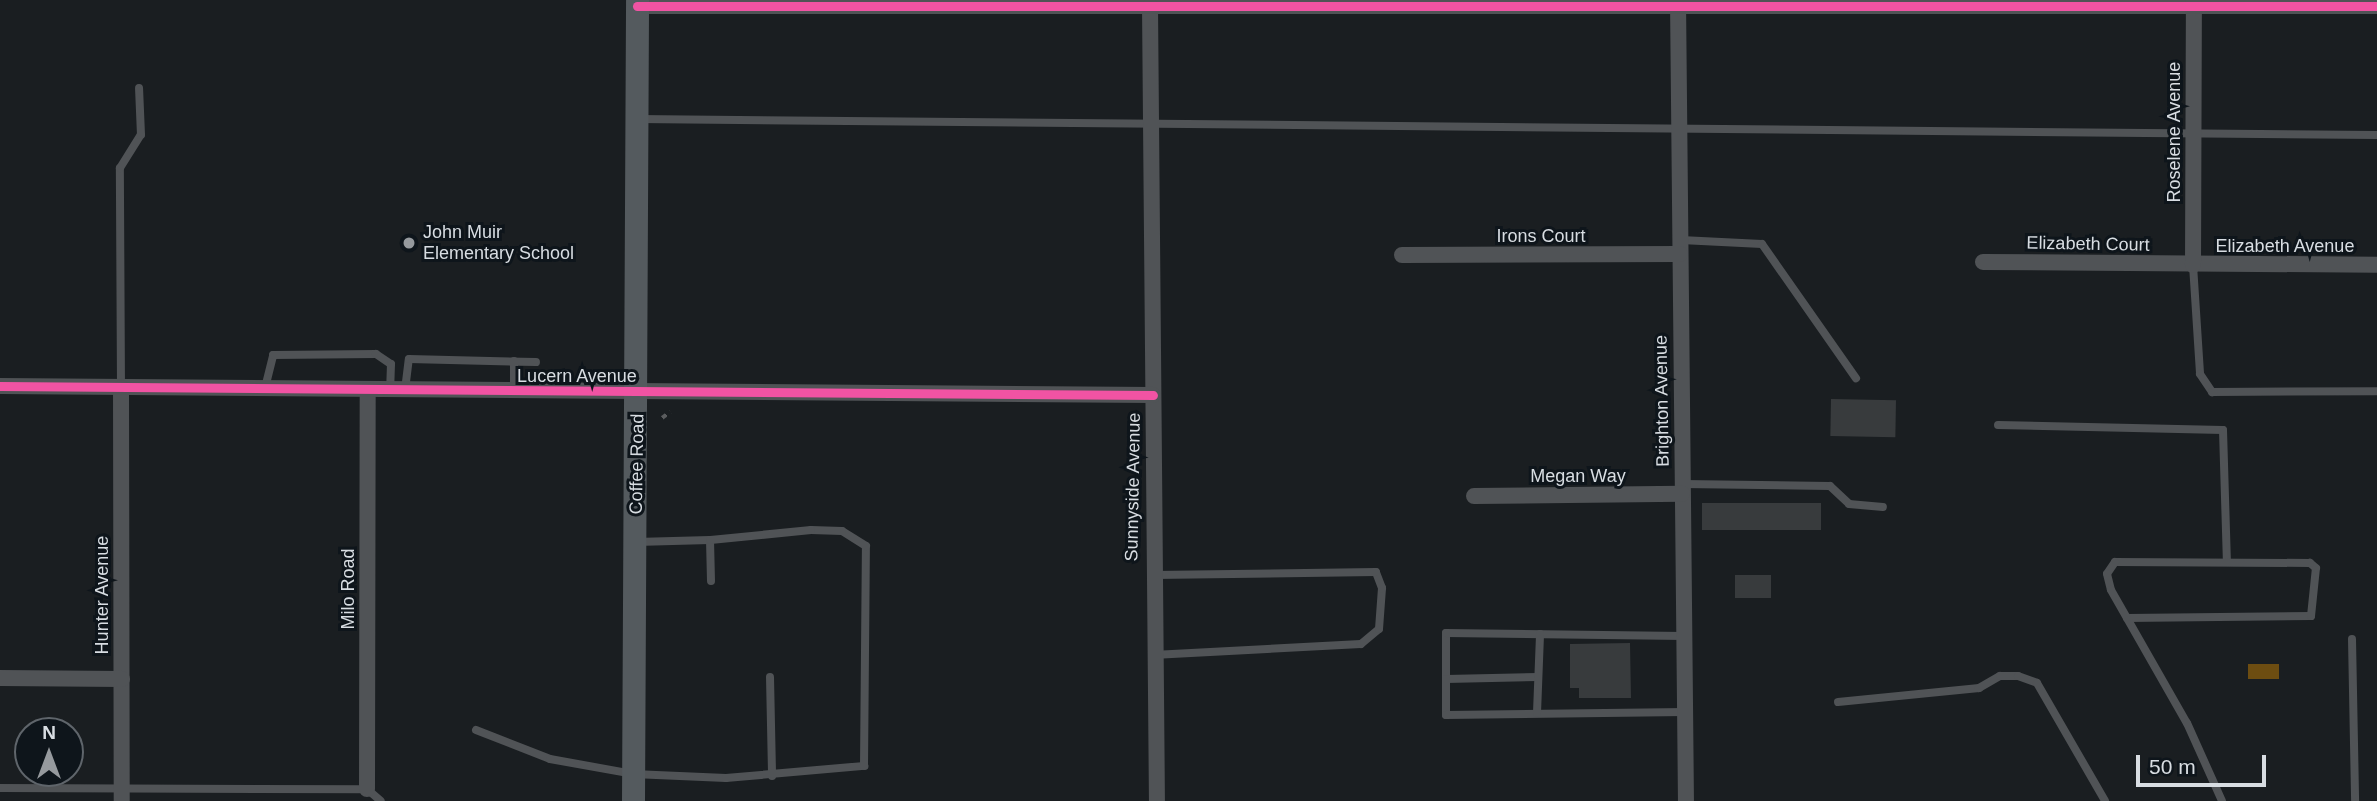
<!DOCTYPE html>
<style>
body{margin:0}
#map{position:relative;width:2377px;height:801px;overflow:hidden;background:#1a1e21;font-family:Helvetica,sans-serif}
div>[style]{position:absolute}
.water>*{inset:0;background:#6d4d11;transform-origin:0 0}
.building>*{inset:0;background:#383b3d;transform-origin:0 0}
.path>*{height:3.5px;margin-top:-1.75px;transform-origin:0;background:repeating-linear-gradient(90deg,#5a5c5e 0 5px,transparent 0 10px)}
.service>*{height:8px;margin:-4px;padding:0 4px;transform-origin:4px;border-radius:4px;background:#505356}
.minor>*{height:16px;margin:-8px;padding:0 8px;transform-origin:8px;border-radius:8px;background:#505356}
.secondary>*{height:23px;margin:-11.5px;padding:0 11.5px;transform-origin:11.5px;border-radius:11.5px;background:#545a5e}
.cycleway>*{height:9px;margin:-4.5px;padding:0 4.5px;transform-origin:4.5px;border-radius:4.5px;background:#f153a3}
.dots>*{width:19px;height:19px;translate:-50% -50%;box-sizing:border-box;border:4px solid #0e151b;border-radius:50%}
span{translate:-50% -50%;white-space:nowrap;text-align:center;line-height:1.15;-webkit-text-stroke:6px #0e151b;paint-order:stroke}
.street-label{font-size:18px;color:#d8dde2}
.poi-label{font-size:18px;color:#d8dde2}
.left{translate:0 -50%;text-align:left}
.north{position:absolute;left:14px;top:717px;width:70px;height:70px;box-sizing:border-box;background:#0e151b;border:2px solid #5f656b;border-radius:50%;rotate:0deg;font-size:19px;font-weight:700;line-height:28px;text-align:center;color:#d8dde2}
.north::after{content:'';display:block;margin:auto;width:24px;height:32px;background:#969a9e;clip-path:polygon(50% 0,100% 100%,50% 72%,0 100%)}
.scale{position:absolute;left:2136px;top:755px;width:130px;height:32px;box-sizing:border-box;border:4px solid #d8dde2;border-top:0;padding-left:9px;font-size:21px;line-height:24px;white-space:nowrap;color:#d8dde2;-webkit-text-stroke:5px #0e151b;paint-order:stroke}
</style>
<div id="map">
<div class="water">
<i style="left:2248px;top:664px;width:31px;height:15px"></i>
</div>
<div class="building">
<i style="left:1831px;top:399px;width:65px;height:37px;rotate:1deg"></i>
<i style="left:1702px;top:503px;width:119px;height:27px"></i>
<i style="left:1735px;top:575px;width:36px;height:23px"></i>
<i style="clip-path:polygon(1630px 643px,1631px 698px,1579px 698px,1579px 688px,1570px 688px,1570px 644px)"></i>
</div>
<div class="path">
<i style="left:662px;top:418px;width:10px;rotate:-37deg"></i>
</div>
<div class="service">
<i style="left:637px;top:119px;width:1740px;rotate:0.53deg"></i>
<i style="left:1681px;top:240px;width:81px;rotate:2.8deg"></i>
<i style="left:1762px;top:244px;width:164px;rotate:55deg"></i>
<i style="left:2193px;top:265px;width:109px;rotate:86.3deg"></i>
<i style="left:2200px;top:374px;width:22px;rotate:56deg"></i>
<i style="left:2212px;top:392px;width:165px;rotate:-0.3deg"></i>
<i style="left:514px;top:361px;width:29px;rotate:90deg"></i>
<i style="left:121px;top:388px;width:220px;rotate:-90.3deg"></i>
<i style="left:120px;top:168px;width:39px;rotate:-58deg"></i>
<i style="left:141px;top:135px;width:47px;rotate:-92.4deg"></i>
<i style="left:265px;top:388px;width:34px;rotate:-76deg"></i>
<i style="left:273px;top:355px;width:103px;rotate:-0.6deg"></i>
<i style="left:376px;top:354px;width:18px;rotate:34deg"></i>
<i style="left:391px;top:364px;width:26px;rotate:92deg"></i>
<i style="left:405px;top:390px;width:31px;rotate:-83deg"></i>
<i style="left:409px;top:359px;width:127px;rotate:1.4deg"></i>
<i style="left:1998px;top:425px;width:225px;rotate:1.3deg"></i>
<i style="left:2223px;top:430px;width:132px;rotate:88.3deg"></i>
<i style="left:1682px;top:484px;width:148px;rotate:0.8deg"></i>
<i style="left:1830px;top:486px;width:26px;rotate:43deg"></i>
<i style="left:1849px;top:504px;width:34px;rotate:5deg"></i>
<i style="left:636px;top:542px;width:74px;rotate:-1.5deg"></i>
<i style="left:710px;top:540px;width:41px;rotate:88.6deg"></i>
<i style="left:2127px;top:618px;width:184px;rotate:-0.6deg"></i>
<i style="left:2311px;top:616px;width:48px;rotate:-84.1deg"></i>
<i style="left:2316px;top:568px;width:8px;rotate:-140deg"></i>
<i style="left:2310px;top:563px;width:195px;rotate:-179.7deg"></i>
<i style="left:2115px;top:562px;width:14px;rotate:124deg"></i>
<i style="left:2107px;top:574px;width:16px;rotate:76deg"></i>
<i style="left:2111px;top:590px;width:153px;rotate:60.3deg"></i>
<i style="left:2187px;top:723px;width:85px;rotate:65.8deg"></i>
<i style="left:2352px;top:639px;width:162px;rotate:88.9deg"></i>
<i style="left:1153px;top:655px;width:208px;rotate:-3deg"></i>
<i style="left:1361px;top:644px;width:23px;rotate:-40deg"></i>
<i style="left:1379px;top:629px;width:41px;rotate:-85.8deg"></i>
<i style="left:1382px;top:588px;width:17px;rotate:-111deg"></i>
<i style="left:1376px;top:572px;width:222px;rotate:179.2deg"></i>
<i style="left:770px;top:677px;width:99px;rotate:88.8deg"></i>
<i style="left:1538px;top:677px;width:92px;rotate:178.8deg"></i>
<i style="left:1446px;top:679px;width:46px;rotate:-90deg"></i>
<i style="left:1446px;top:633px;width:238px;rotate:0.7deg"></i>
<i style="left:1446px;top:679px;width:36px;rotate:90deg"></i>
<i style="left:1446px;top:715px;width:239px;rotate:-0.7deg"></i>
<i style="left:1838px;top:702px;width:142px;rotate:-5.7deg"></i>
<i style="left:1979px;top:688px;width:24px;rotate:-30deg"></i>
<i style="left:2000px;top:676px;width:18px"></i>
<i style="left:2018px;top:676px;width:20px;rotate:20deg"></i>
<i style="left:2037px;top:683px;width:136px;rotate:60deg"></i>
<i style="left:1537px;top:713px;width:79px;rotate:-87.8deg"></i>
<i style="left:476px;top:730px;width:79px;rotate:21.4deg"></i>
<i style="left:550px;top:759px;width:84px;rotate:10.2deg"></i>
<i style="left:633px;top:774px;width:93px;rotate:2.5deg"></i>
<i style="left:726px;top:778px;width:139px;rotate:-5deg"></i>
<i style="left:864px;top:766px;width:220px;rotate:-89.5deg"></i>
<i style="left:866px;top:546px;width:28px;rotate:-148deg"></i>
<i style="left:842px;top:531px;width:31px;rotate:-178deg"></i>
<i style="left:811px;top:530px;width:101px;rotate:174.3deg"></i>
<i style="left:0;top:788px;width:367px;rotate:0.2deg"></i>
<i style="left:367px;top:789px;width:18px;rotate:41deg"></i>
</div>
<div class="minor">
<i style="left:1678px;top:0;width:801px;rotate:89.43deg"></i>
<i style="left:637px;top:6px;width:1740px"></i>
<i style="left:1150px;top:6px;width:795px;rotate:89.5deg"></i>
<i style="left:1402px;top:255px;width:278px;rotate:-0.2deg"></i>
<i style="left:1983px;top:262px;width:394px;rotate:0.4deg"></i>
<i style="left:2193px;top:265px;width:265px;rotate:-89.8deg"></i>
<i style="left:0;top:386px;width:1153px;rotate:0.45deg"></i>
<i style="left:121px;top:388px;width:413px;rotate:89.9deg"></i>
<i style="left:1474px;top:496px;width:208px;rotate:-0.6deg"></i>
<i style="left:0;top:678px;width:122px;rotate:0.5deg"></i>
<i style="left:367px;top:789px;width:399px;rotate:-89.9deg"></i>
</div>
<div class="secondary">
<i style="left:633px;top:801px;width:801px;rotate:-89.71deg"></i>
</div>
<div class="cycleway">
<i style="left:637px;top:6px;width:1740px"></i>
<i style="left:0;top:386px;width:1153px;rotate:0.45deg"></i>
</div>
<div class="dots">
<i style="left:409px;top:243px;background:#969a9e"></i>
</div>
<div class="street-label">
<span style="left:2174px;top:132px;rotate:-90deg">Roselene Avenue</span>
<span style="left:1541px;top:236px">Irons Court</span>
<span style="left:2088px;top:244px;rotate:1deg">Elizabeth Court</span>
<span style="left:2285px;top:246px">Elizabeth Avenue</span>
<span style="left:577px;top:376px">Lucern Avenue</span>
<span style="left:1662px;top:401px;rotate:-91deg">Brighton Avenue</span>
<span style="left:637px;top:464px;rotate:-89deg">Coffee Road</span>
<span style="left:1578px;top:476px">Megan Way</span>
<span style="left:1133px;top:487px;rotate:-89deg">Sunnyside Avenue</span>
<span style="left:348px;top:589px;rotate:-90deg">Milo Road</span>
<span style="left:102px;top:595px;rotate:-90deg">Hunter Avenue</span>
</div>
<div class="poi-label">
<span class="left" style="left:423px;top:243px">John Muir<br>Elementary School</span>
</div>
<div class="north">N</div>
<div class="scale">50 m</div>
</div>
